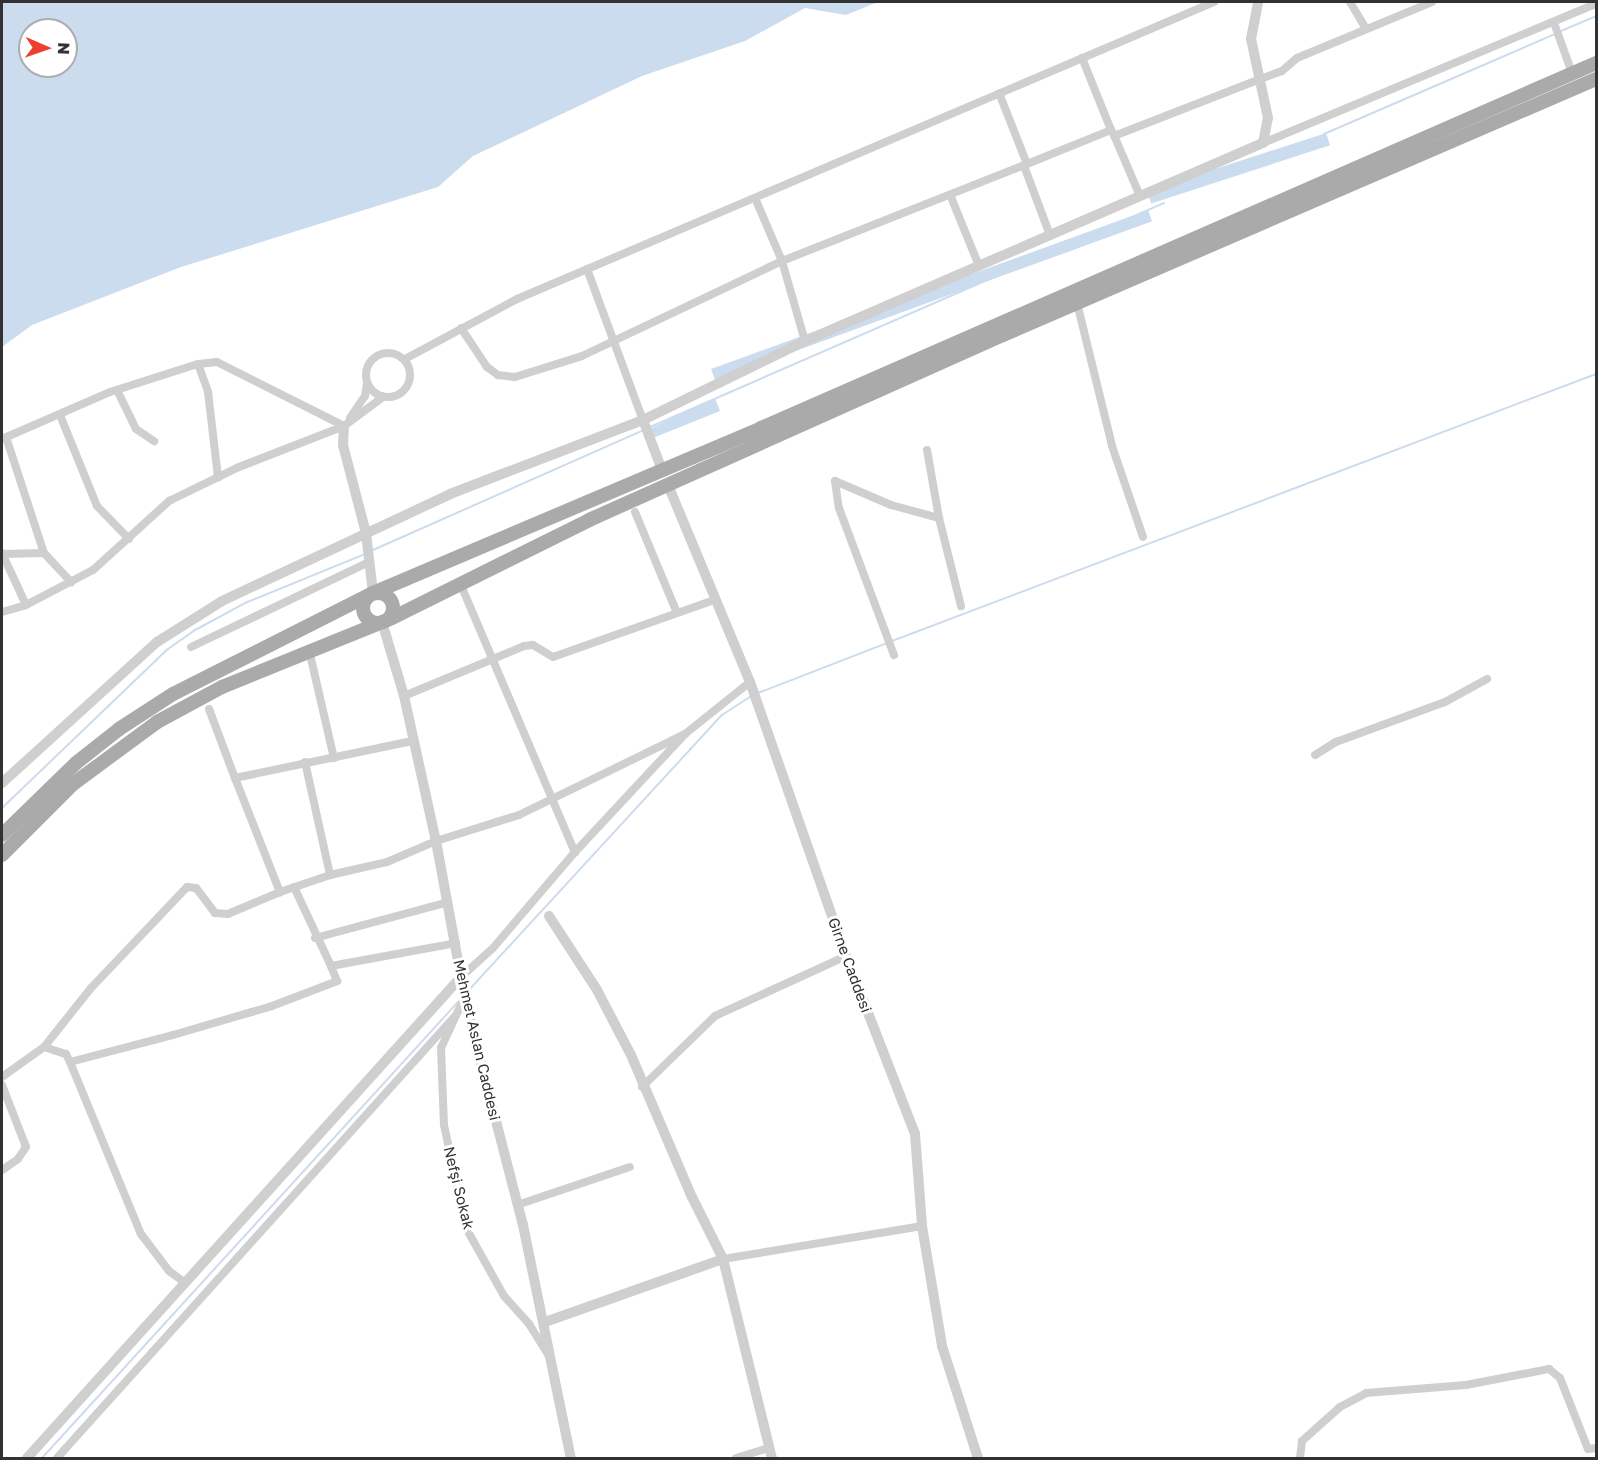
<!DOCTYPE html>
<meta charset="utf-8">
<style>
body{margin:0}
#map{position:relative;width:1598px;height:1460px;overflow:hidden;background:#fff;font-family:"Golos Text",sans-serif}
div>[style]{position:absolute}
.water>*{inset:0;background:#ccdcef;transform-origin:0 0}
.stream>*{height:2px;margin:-1px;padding:0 1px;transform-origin:1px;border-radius:1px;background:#ccdcef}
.minor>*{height:8px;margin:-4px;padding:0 4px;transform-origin:4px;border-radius:4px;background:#cfcfcf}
.minor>.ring{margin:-4px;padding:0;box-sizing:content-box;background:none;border:8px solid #cfcfcf;border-radius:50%}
.tertiary>*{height:10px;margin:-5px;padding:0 5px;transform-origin:5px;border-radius:5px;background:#cfcfcf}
.primary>*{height:14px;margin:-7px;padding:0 7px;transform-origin:7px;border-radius:7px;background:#aaa}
.primary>.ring{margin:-7px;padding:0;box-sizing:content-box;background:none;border:14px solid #aaa;border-radius:50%}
span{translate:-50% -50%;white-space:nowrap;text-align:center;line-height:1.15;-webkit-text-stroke:6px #fff;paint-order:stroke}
.street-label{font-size:15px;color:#323232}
.frame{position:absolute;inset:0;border:3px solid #323232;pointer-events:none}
.north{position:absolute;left:18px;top:18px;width:60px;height:60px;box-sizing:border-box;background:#fff;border:2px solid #adadad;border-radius:50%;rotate:92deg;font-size:16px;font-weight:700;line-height:24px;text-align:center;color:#323232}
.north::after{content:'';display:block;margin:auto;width:21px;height:27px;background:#ed4030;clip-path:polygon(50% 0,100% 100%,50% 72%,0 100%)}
</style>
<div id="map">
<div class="water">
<i style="clip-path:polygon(evenodd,2px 2px,878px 2px,846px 15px,805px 8px,745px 41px,642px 76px,473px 156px,438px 187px,181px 267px,32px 325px,2px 347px,2px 2px,30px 30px,66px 30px,66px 66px,30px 66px,30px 30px)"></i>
<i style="left:1326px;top:133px;width:13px;height:188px;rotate:72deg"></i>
<i style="left:1148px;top:210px;width:12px;height:465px;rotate:70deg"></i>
<i style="clip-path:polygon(715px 398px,720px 411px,653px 438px,649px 429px)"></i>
</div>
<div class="stream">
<i style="left:1561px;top:31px;width:38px;rotate:-23deg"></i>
<i style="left:1324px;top:134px;width:252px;rotate:-23.4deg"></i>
<i style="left:650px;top:427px;width:561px;rotate:-23.55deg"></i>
<i style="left:373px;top:550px;width:294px;rotate:-23.9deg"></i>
<i style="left:892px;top:641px;width:753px;rotate:-20.77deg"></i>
<i style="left:758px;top:693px;width:138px;rotate:-21.2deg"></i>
<i style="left:2px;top:808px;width:230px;rotate:-43.8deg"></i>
<i style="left:168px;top:649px;width:35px;rotate:-35deg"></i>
<i style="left:197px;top:629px;width:55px;rotate:-28.4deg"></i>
<i style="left:245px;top:603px;width:130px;rotate:-22.2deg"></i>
<i style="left:468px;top:991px;width:375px;rotate:-47.4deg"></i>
<i style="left:722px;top:715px;width:33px;rotate:-33deg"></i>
<i style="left:42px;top:1458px;width:617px;rotate:-47.63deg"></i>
</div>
<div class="minor">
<i style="left:1350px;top:2px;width:31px;rotate:59deg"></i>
<i style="left:1554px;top:23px;width:53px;rotate:70.2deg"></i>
<i style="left:1260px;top:79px;width:23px;rotate:-20deg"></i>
<i style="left:1282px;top:71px;width:20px;rotate:-41deg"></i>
<i style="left:1297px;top:58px;width:146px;rotate:-22.5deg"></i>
<i style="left:1113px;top:133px;width:69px;rotate:66.8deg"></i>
<i style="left:1114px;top:136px;width:157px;rotate:-21.3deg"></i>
<i style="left:1263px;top:143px;width:361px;rotate:-22.7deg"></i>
<i style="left:1027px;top:164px;width:91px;rotate:-22deg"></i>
<i style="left:1111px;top:130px;width:78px;rotate:-111.9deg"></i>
<i style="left:1024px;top:166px;width:74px;rotate:69.4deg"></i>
<i style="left:951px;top:197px;width:74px;rotate:67.9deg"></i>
<i style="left:755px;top:198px;width:69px;rotate:66.8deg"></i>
<i style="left:782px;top:261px;width:83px;rotate:74deg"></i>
<i style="left:587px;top:269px;width:161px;rotate:69.7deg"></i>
<i style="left:1077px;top:303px;width:147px;rotate:76.2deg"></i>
<i style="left:1112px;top:446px;width:96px;rotate:71.2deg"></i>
<i style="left:461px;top:328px;width:47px;rotate:56.3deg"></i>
<i style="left:487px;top:367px;width:14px;rotate:36deg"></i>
<i style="left:498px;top:375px;width:17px;rotate:7deg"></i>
<i style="left:515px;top:377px;width:70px;rotate:-17.4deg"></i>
<i style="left:582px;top:356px;width:221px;rotate:-25.4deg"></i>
<i style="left:782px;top:261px;width:264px;rotate:-21.6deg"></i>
<i style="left:1027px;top:164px;width:76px;rotate:-111.5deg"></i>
<i class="ring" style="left:366px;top:353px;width:36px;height:36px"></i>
<i style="left:405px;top:359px;width:127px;rotate:-28.2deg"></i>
<i style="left:517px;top:299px;width:758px;rotate:-23.08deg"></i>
<i style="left:198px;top:364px;width:30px;rotate:70deg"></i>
<i style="left:208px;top:392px;width:86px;rotate:83.3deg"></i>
<i style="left:117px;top:390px;width:43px;rotate:64deg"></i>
<i style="left:136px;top:429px;width:22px;rotate:34deg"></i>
<i style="left:60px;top:415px;width:98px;rotate:67.9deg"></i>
<i style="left:97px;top:506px;width:46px;rotate:45.9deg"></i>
<i style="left:350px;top:418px;width:27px;rotate:-56deg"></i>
<i style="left:365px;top:396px;width:13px;rotate:-81deg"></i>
<i style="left:6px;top:437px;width:122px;rotate:71.9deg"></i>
<i style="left:44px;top:553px;width:40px;rotate:47deg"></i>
<i style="left:2px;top:439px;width:118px;rotate:-23.5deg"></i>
<i style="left:110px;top:392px;width:92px;rotate:-17.7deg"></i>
<i style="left:198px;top:364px;width:19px;rotate:-6deg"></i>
<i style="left:217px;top:362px;width:142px;rotate:26.7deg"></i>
<i style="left:927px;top:450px;width:69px;rotate:80deg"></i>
<i style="left:939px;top:518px;width:91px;rotate:76deg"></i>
<i style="left:835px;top:481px;width:27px;rotate:82deg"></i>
<i style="left:839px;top:508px;width:157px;rotate:69.5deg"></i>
<i style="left:835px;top:481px;width:61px;rotate:23.2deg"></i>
<i style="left:891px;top:505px;width:50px;rotate:15.2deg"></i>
<i style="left:635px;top:512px;width:109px;rotate:67.4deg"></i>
<i style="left:2px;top:553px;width:57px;rotate:65.2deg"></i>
<i style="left:2px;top:554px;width:42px;rotate:-1.4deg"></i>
<i style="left:460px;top:583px;width:293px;rotate:66.9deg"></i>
<i style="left:2px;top:612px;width:25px;rotate:-16deg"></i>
<i style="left:26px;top:605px;width:76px;rotate:-27.6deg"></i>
<i style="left:93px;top:570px;width:103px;rotate:-42.2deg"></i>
<i style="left:169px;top:501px;width:78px;rotate:-25.9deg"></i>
<i style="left:239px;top:467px;width:113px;rotate:-21.3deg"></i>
<i style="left:344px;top:426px;width:49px;rotate:-36.6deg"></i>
<i style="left:191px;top:647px;width:197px;rotate:-25.5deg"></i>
<i style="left:309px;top:650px;width:111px;rotate:77deg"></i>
<i style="left:404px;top:696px;width:130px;rotate:-22.6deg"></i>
<i style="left:524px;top:646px;width:9px;rotate:-6deg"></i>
<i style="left:533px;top:645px;width:23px;rotate:31deg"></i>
<i style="left:553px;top:657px;width:171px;rotate:-19.5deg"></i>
<i style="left:209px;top:709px;width:74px;rotate:69.4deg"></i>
<i style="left:235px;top:778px;width:181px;rotate:-11.8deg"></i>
<i style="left:1315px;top:755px;width:25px;rotate:-32deg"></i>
<i style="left:1336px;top:742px;width:116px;rotate:-20.2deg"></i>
<i style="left:1445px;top:702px;width:48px;rotate:-28.7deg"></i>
<i style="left:305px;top:762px;width:116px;rotate:77.5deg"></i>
<i style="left:330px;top:875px;width:58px;rotate:-12.8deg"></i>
<i style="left:387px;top:862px;width:53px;rotate:-23.2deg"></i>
<i style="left:436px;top:841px;width:87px;rotate:-17.4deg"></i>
<i style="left:519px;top:815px;width:185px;rotate:-26deg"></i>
<i style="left:235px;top:778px;width:123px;rotate:68.5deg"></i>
<i style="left:280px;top:892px;width:53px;rotate:-18.8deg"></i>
<i style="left:294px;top:887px;width:87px;rotate:64.9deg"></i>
<i style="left:331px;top:966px;width:127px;rotate:-10.4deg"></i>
<i style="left:280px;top:892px;width:56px;rotate:157.1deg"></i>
<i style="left:228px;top:914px;width:13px;rotate:-176deg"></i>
<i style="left:215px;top:913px;width:31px;rotate:-127deg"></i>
<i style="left:196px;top:888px;width:9px;rotate:-174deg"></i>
<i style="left:187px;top:887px;width:139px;rotate:133.5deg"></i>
<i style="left:91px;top:988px;width:75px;rotate:128.5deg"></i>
<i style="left:44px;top:1047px;width:23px;rotate:18deg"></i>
<i style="left:66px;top:1054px;width:9px;rotate:63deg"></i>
<i style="left:70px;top:1062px;width:106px;rotate:-14.7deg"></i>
<i style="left:173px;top:1035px;width:103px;rotate:-16.3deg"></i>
<i style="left:272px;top:1006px;width:70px;rotate:-21deg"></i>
<i style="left:337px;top:981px;width:16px;rotate:-112deg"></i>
<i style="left:315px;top:938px;width:138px;rotate:-15.1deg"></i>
<i style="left:461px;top:977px;width:43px;rotate:-42.2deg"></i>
<i style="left:493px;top:948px;width:126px;rotate:-49.5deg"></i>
<i style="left:575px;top:852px;width:161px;rotate:-47deg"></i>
<i style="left:685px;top:734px;width:83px;rotate:-38.7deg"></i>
<i style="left:465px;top:996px;width:57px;rotate:114.8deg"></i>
<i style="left:441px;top:1048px;width:77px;rotate:87.8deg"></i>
<i style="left:444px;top:1125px;width:105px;rotate:77.9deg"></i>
<i style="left:466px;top:1228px;width:78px;rotate:60.8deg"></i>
<i style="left:504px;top:1296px;width:38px;rotate:48deg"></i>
<i style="left:529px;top:1324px;width:38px;rotate:58deg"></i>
<i style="left:70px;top:1062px;width:186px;rotate:67.6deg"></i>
<i style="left:141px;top:1234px;width:46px;rotate:52.9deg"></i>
<i style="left:169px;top:1271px;width:19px;rotate:36deg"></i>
<i style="left:2px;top:1077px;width:52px;rotate:-35.5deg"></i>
<i style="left:2px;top:1085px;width:66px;rotate:68.8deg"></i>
<i style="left:26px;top:1147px;width:14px;rotate:124deg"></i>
<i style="left:18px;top:1159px;width:19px;rotate:145deg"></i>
<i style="left:642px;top:1087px;width:102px;rotate:-44.2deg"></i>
<i style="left:715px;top:1016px;width:144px;rotate:-24.6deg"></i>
<i style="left:517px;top:1205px;width:119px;rotate:-18.6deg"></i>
<i style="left:723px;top:1259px;width:202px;rotate:-9.4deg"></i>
<i style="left:57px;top:1458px;width:596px;rotate:-47.99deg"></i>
<i style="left:736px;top:1458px;width:34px;rotate:-17deg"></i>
<i style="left:1300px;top:1458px;width:17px;rotate:-83deg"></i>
<i style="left:1302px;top:1441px;width:51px;rotate:-41.8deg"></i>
<i style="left:1340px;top:1407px;width:30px;rotate:-28deg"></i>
<i style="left:1366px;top:1393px;width:100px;rotate:-4.6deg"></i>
<i style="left:1466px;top:1385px;width:85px;rotate:-10.9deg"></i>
<i style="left:1549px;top:1369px;width:14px;rotate:39deg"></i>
<i style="left:1560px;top:1378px;width:76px;rotate:68.5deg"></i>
<i style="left:1588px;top:1449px;width:8px;rotate:-7deg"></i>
</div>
<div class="tertiary">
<i style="left:643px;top:420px;width:53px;rotate:69.2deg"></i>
<i style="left:344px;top:426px;width:19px;rotate:93deg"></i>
<i style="left:343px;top:445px;width:91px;rotate:75.4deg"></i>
<i style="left:366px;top:533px;width:60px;rotate:83.3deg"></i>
<i style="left:668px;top:485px;width:213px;rotate:67.4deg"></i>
<i style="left:750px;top:682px;width:290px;rotate:70.7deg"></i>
<i style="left:846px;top:956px;width:191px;rotate:68.8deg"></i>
<i style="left:915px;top:1134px;width:92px;rotate:85.6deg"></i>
<i style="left:922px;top:1226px;width:122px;rotate:80.5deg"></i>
<i style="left:942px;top:1346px;width:118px;rotate:72.2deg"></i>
<i style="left:382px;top:622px;width:77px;rotate:73.4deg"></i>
<i style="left:404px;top:696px;width:148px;rotate:77.6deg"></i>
<i style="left:436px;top:841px;width:167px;rotate:79.6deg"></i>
<i style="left:466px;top:1005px;width:227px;rotate:75.5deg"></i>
<i style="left:523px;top:1225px;width:238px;rotate:78.4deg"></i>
<i style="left:2px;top:783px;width:210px;rotate:-42.3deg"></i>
<i style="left:157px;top:642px;width:77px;rotate:-32.2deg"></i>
<i style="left:222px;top:601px;width:252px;rotate:-25.1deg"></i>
<i style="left:450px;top:494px;width:207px;rotate:-21deg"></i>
<i style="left:643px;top:420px;width:180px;rotate:-26deg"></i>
<i style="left:805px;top:341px;width:499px;rotate:-23.4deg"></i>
<i style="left:1263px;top:143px;width:25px;rotate:-79deg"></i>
<i style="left:1268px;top:118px;width:81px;rotate:-102.1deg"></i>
<i style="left:1251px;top:39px;width:38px;rotate:-79deg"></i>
<i style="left:549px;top:916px;width:88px;rotate:57deg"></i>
<i style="left:597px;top:990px;width:73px;rotate:62.4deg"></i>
<i style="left:631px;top:1055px;width:155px;rotate:66.8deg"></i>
<i style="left:692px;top:1197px;width:69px;rotate:63.4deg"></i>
<i style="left:723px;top:1259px;width:205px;rotate:76.2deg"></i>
<i style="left:545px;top:1322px;width:189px;rotate:-19.5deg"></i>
<i style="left:27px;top:1458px;width:648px;rotate:-47.94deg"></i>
</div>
<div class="primary">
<i class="ring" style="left:363px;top:593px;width:16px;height:16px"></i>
<i style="left:2px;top:835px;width:103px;rotate:-44.2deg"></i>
<i style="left:76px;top:763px;width:55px;rotate:-38.3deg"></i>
<i style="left:119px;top:729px;width:64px;rotate:-32.9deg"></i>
<i style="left:173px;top:694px;width:224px;rotate:-26.8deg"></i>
<i style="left:373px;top:593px;width:422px;rotate:-23deg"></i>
<i style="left:761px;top:428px;width:911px;rotate:-23.61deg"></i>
<i style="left:2px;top:855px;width:100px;rotate:-45deg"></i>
<i style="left:73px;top:784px;width:104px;rotate:-36.4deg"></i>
<i style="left:157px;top:722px;width:74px;rotate:-28.3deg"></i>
<i style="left:222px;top:687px;width:183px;rotate:-22.1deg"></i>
<i style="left:392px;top:618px;width:220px;rotate:-26.4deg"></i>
<i style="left:589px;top:520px;width:453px;rotate:-24.1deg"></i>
<i style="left:1003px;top:335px;width:646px;rotate:-23.35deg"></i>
</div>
<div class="street-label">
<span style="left:850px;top:965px;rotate:70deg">Girne Caddesi</span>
<span style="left:477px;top:1040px;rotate:77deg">Mehmet Aslan Caddesi</span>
<span style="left:459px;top:1188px;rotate:76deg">Nefşi Sokak</span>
</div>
<div class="frame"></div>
<div class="north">N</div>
</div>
